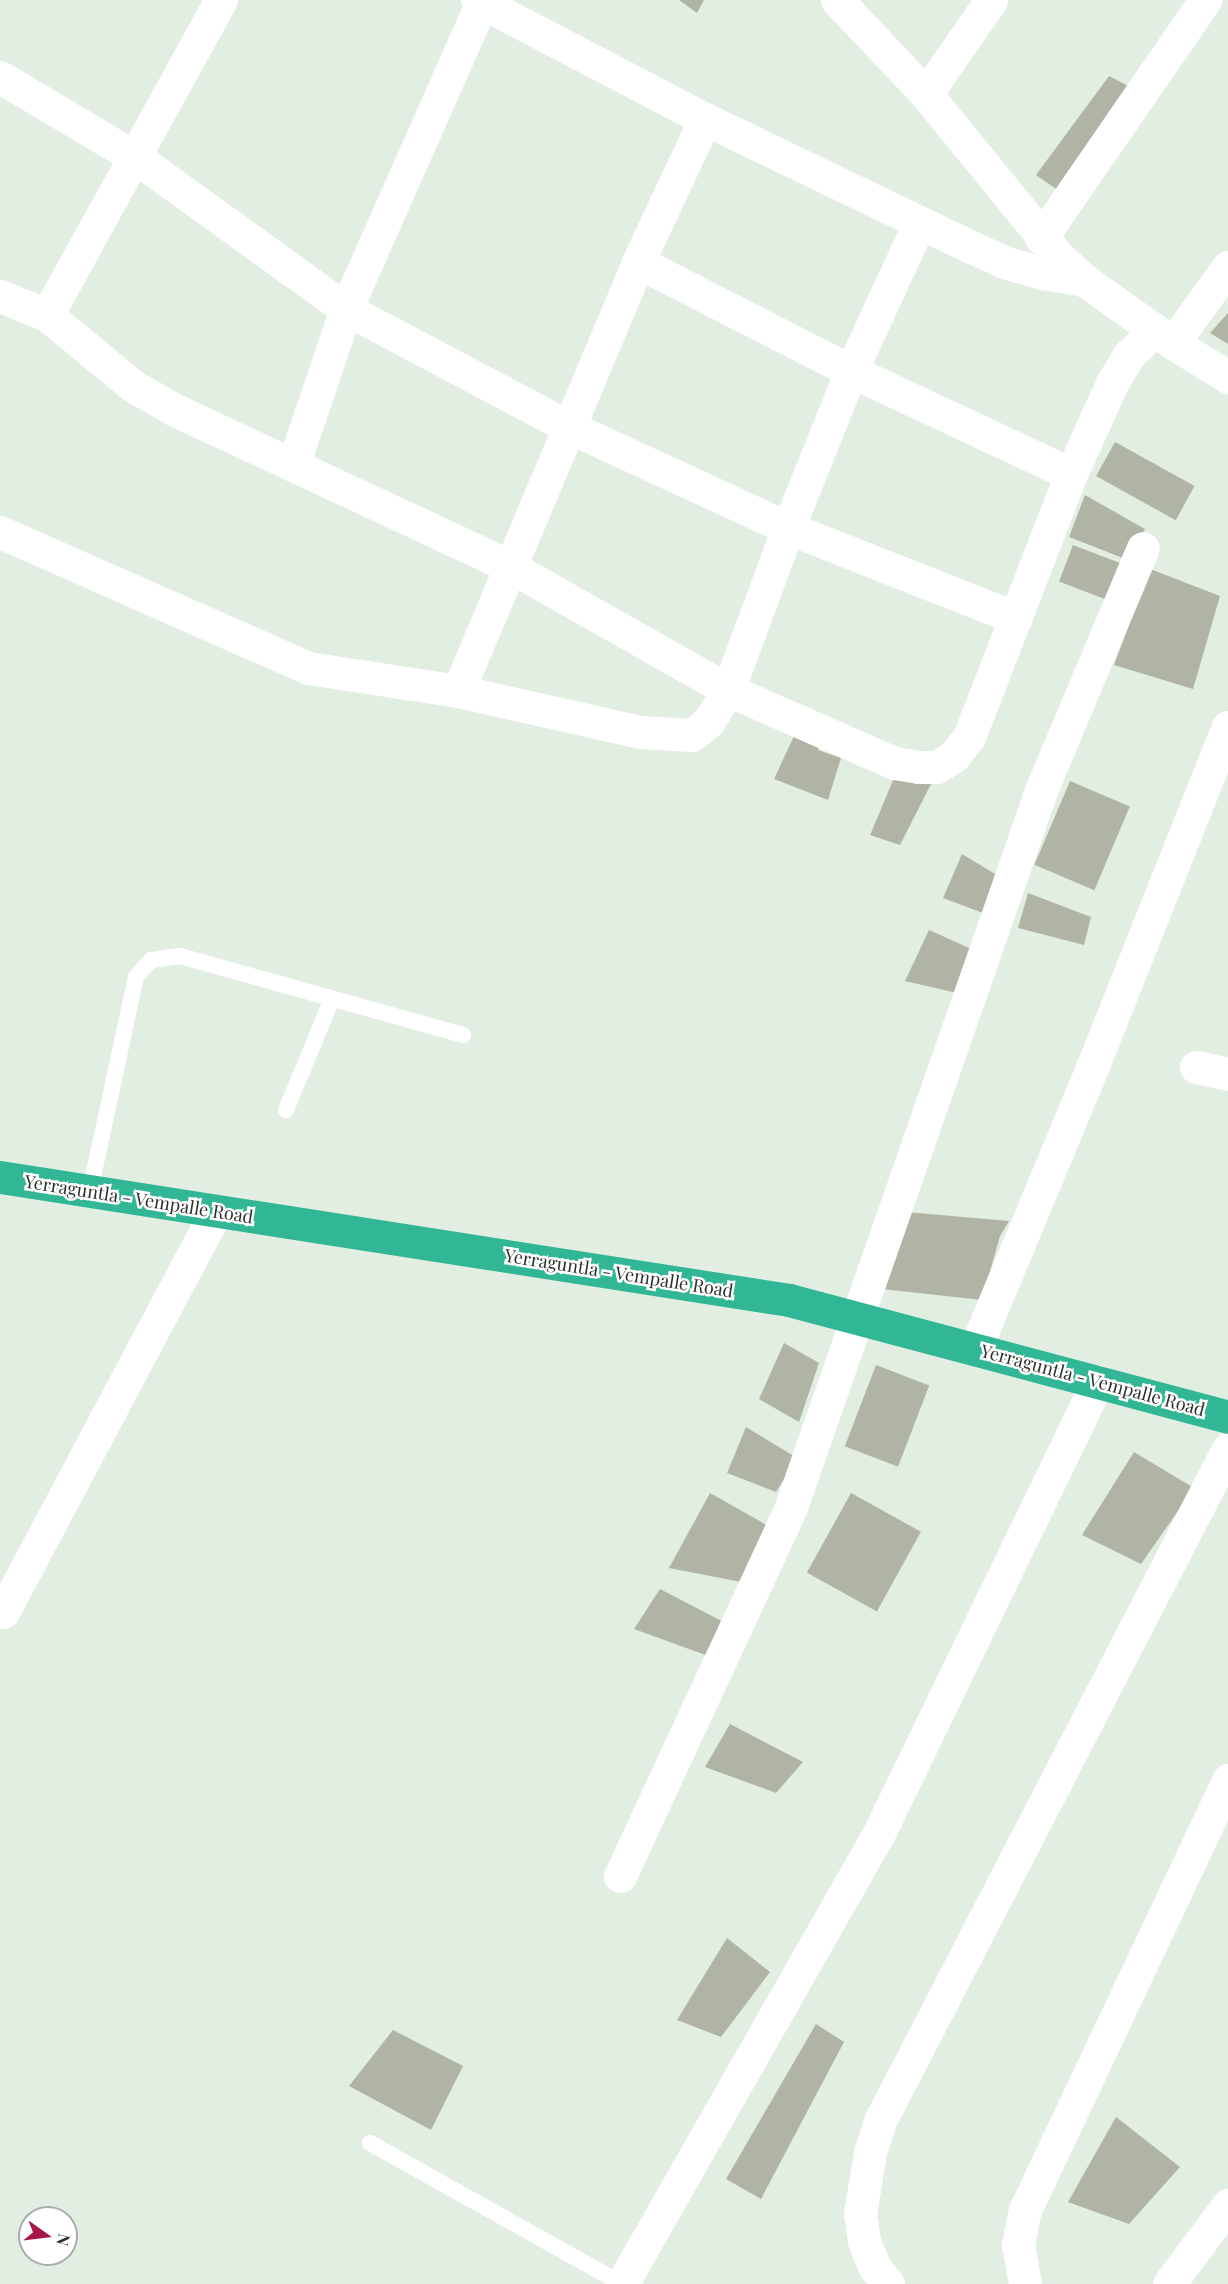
<!DOCTYPE html>
<style>
body{margin:0}
#map{position:relative;width:1228px;height:2284px;overflow:hidden;background:#e2eee1;font-family:"Playfair Display",serif}
div>[style]{position:absolute}
.building>*{inset:0;background:#b0b4a4;transform-origin:0 0}
.lane>*{height:16px;margin:-8px;padding:0 8px;transform-origin:8px;border-radius:8px;background:#fff}
.street>*{height:33px;margin:-16.5px;padding:0 16.5px;transform-origin:16.5px;border-radius:16.5px;background:#fff}
.highway>*{height:33px;margin:-16.5px;padding:0 16.5px;transform-origin:16.5px;border-radius:16.5px;background:#32b796}
span{translate:-50% -50%;white-space:nowrap;text-align:center;line-height:1.15;-webkit-text-stroke:5px #fff;paint-order:stroke}
.street-label{font-size:18px;color:#2d312c}
.north{position:absolute;left:18px;top:2206px;width:60px;height:60px;box-sizing:border-box;background:#fff;border:2px solid #abadab;border-radius:50%;rotate:104deg;font-size:16px;font-weight:700;line-height:24px;text-align:center;color:#2d312c}
.north::after{content:'';display:block;margin:auto;width:21px;height:27px;background:#a9164a;clip-path:polygon(50% 0,100% 100%,50% 72%,0 100%)}
</style>
<div id="map">
<div class="building">
<i style="clip-path:polygon(679px 0,704px 0,697px 13px)"></i>
<i style="clip-path:polygon(1109px 76px,1132px 88px,1065px 195px,1036px 175px)"></i>
<i style="clip-path:polygon(1228px 313px,1228px 344px,1210px 333px)"></i>
<i style="left:1115px;top:442px;width:91px;height:39px;rotate:29deg"></i>
<i style="clip-path:polygon(1085px 495px,1145px 529px,1128px 560px,1069px 537px)"></i>
<i style="left:1073px;top:545px;width:58px;height:39px;rotate:21deg"></i>
<i style="clip-path:polygon(1150px 569px,1220px 596px,1193px 689px,1114px 665px)"></i>
<i style="clip-path:polygon(795px 734px,821px 742px,818px 750px,841px 758px,828px 800px,774px 779px)"></i>
<i style="clip-path:polygon(897px 771px,931px 784px,900px 845px,870px 835px)"></i>
<i style="left:1070px;top:781px;width:65px;height:91px;rotate:23deg"></i>
<i style="clip-path:polygon(962px 854px,1005px 880px,991px 916px,943px 898px)"></i>
<i style="clip-path:polygon(1028px 893px,1091px 917px,1084px 945px,1018px 928px)"></i>
<i style="clip-path:polygon(929px 930px,978px 952px,957px 993px,905px 981px)"></i>
<i style="clip-path:polygon(906px 1212px,1009px 1221px,1000px 1236px,982px 1300px,882px 1289px)"></i>
<i style="clip-path:polygon(784px 1343px,819px 1363px,799px 1422px,759px 1399px)"></i>
<i style="left:876px;top:1365px;width:57px;height:87px;rotate:21deg"></i>
<i style="clip-path:polygon(746px 1427px,797px 1458px,776px 1492px,727px 1473px)"></i>
<i style="clip-path:polygon(1134px 1452px,1194px 1488px,1141px 1564px,1082px 1535px)"></i>
<i style="clip-path:polygon(710px 1493px,770px 1527px,741px 1582px,669px 1568px)"></i>
<i style="left:851px;top:1493px;width:80px;height:91px;rotate:29deg"></i>
<i style="clip-path:polygon(660px 1589px,735px 1628px,711px 1657px,634px 1629px)"></i>
<i style="clip-path:polygon(730px 1724px,803px 1762px,776px 1793px,705px 1767px)"></i>
<i style="clip-path:polygon(727px 1938px,770px 1972px,721px 2037px,677px 2020px)"></i>
<i style="clip-path:polygon(816px 2024px,844px 2042px,761px 2199px,726px 2179px)"></i>
<i style="clip-path:polygon(393px 2030px,463px 2066px,431px 2130px,349px 2086px)"></i>
<i style="clip-path:polygon(1116px 2117px,1180px 2167px,1129px 2224px,1068px 2202px)"></i>
</div>
<div class="lane">
<i style="left:286px;top:1110px;width:120px;rotate:-67.5deg"></i>
<i style="left:90px;top:1191px;width:219px;rotate:-77.9deg"></i>
<i style="left:136px;top:977px;width:23px;rotate:-49deg"></i>
<i style="left:151px;top:960px;width:29px;rotate:-8deg"></i>
<i style="left:180px;top:956px;width:294px;rotate:15.6deg"></i>
<i style="left:370px;top:2143px;width:289px;rotate:29.2deg"></i>
</div>
<div class="street">
<i style="left:477px;top:0;width:257px;rotate:27.6deg"></i>
<i style="left:705px;top:119px;width:295px;rotate:25.7deg"></i>
<i style="left:971px;top:247px;width:39px;rotate:24deg"></i>
<i style="left:1007px;top:263px;width:37px;rotate:16deg"></i>
<i style="left:1043px;top:273px;width:42px;rotate:9.7deg"></i>
<i style="left:837px;top:0;width:129px;rotate:46.6deg"></i>
<i style="left:926px;top:94px;width:209px;rotate:50.8deg"></i>
<i style="left:1058px;top:256px;width:35px;rotate:43deg"></i>
<i style="left:1084px;top:280px;width:109px;rotate:35.3deg"></i>
<i style="left:1173px;top:343px;width:65px;rotate:31.7deg"></i>
<i style="left:0;top:77px;width:157px;rotate:30.7deg"></i>
<i style="left:135px;top:157px;width:260px;rotate:35.8deg"></i>
<i style="left:346px;top:309px;width:250px;rotate:27.9deg"></i>
<i style="left:567px;top:426px;width:243px;rotate:24.8deg"></i>
<i style="left:788px;top:528px;width:245px;rotate:21.5deg"></i>
<i style="left:926px;top:94px;width:114px;rotate:-55.3deg"></i>
<i style="left:1041px;top:238px;width:289px;rotate:-55.4deg"></i>
<i style="left:638px;top:262px;width:239px;rotate:27.1deg"></i>
<i style="left:851px;top:371px;width:243px;rotate:25.1deg"></i>
<i style="left:0;top:296px;width:51px;rotate:22deg"></i>
<i style="left:47px;top:315px;width:112px;rotate:39.5deg"></i>
<i style="left:133px;top:386px;width:48px;rotate:29.7deg"></i>
<i style="left:175px;top:410px;width:369px;rotate:25deg"></i>
<i style="left:509px;top:566px;width:252px;rotate:29.5deg"></i>
<i style="left:728px;top:690px;width:181px;rotate:23.7deg"></i>
<i style="left:894px;top:763px;width:24px;rotate:9deg"></i>
<i style="left:918px;top:767px;width:19px"></i>
<i style="left:937px;top:767px;width:20px;rotate:-33deg"></i>
<i style="left:954px;top:756px;width:24px;rotate:-52deg"></i>
<i style="left:969px;top:737px;width:282px;rotate:-68.8deg"></i>
<i style="left:1071px;top:474px;width:100px;rotate:-65.7deg"></i>
<i style="left:1112px;top:383px;width:31px;rotate:-59deg"></i>
<i style="left:1128px;top:356px;width:37px;rotate:-44deg"></i>
<i style="left:47px;top:315px;width:360px;rotate:-61.1deg"></i>
<i style="left:1173px;top:343px;width:94px;rotate:-54.1deg"></i>
<i style="left:293px;top:465px;width:165px;rotate:-71.2deg"></i>
<i style="left:346px;top:309px;width:336px;rotate:-66.1deg"></i>
<i style="left:0;top:532px;width:337px;rotate:23.8deg"></i>
<i style="left:308px;top:668px;width:152px;rotate:8.7deg"></i>
<i style="left:458px;top:691px;width:187px;rotate:12.7deg"></i>
<i style="left:640px;top:732px;width:52px;rotate:3.3deg"></i>
<i style="left:692px;top:735px;width:22px;rotate:-39deg"></i>
<i style="left:709px;top:721px;width:36px;rotate:-58deg"></i>
<i style="left:728px;top:690px;width:173px;rotate:-69.7deg"></i>
<i style="left:788px;top:528px;width:169px;rotate:-68.1deg"></i>
<i style="left:851px;top:371px;width:164px;rotate:-65.2deg"></i>
<i style="left:458px;top:691px;width:465px;rotate:-67.2deg"></i>
<i style="left:638px;top:262px;width:158px;rotate:-64.9deg"></i>
<i style="left:1196px;top:1067px;width:33px;rotate:12deg"></i>
<i style="left:975px;top:1349px;width:304px;rotate:-67.4deg"></i>
<i style="left:1092px;top:1068px;width:367px;rotate:-68.3deg"></i>
<i style="left:3px;top:1612px;width:454px;rotate:-62deg"></i>
<i style="left:620px;top:1876px;width:407px;rotate:-65.1deg"></i>
<i style="left:791px;top:1507px;width:762px;rotate:-70.76deg"></i>
<i style="left:1042px;top:788px;width:260px;rotate:-67.2deg"></i>
<i style="left:622px;top:2284px;width:519px;rotate:-60.32deg"></i>
<i style="left:879px;top:1833px;width:502px;rotate:-64.15deg"></i>
<i style="left:888px;top:2284px;width:23px;rotate:-128deg"></i>
<i style="left:874px;top:2266px;width:27px;rotate:-112deg"></i>
<i style="left:864px;top:2241px;width:27px;rotate:-98deg"></i>
<i style="left:860px;top:2214px;width:63px;rotate:-80.8deg"></i>
<i style="left:870px;top:2152px;width:35px;rotate:-72deg"></i>
<i style="left:881px;top:2119px;width:755px;rotate:-62.62deg"></i>
<i style="left:1025px;top:2284px;width:40px;rotate:-100deg"></i>
<i style="left:1018px;top:2245px;width:36px;rotate:-79deg"></i>
<i style="left:1025px;top:2210px;width:476px;rotate:-64.7deg"></i>
<i style="left:1169px;top:2284px;width:99px;rotate:-53.2deg"></i>
</div>
<div class="highway">
<i style="left:0;top:1177px;width:799px;rotate:8.86deg"></i>
<i style="left:789px;top:1300px;width:454px;rotate:14.9deg"></i>
</div>
<div class="street-label">
<span style="left:139px;top:1199px;rotate:9deg">Yerraguntla - Vempalle Road</span>
<span style="left:619px;top:1273px;rotate:9deg">Yerraguntla - Vempalle Road</span>
<span style="left:1093px;top:1380px;rotate:15deg">Yerraguntla - Vempalle Road</span>
</div>
<div class="north">N</div>
</div>
